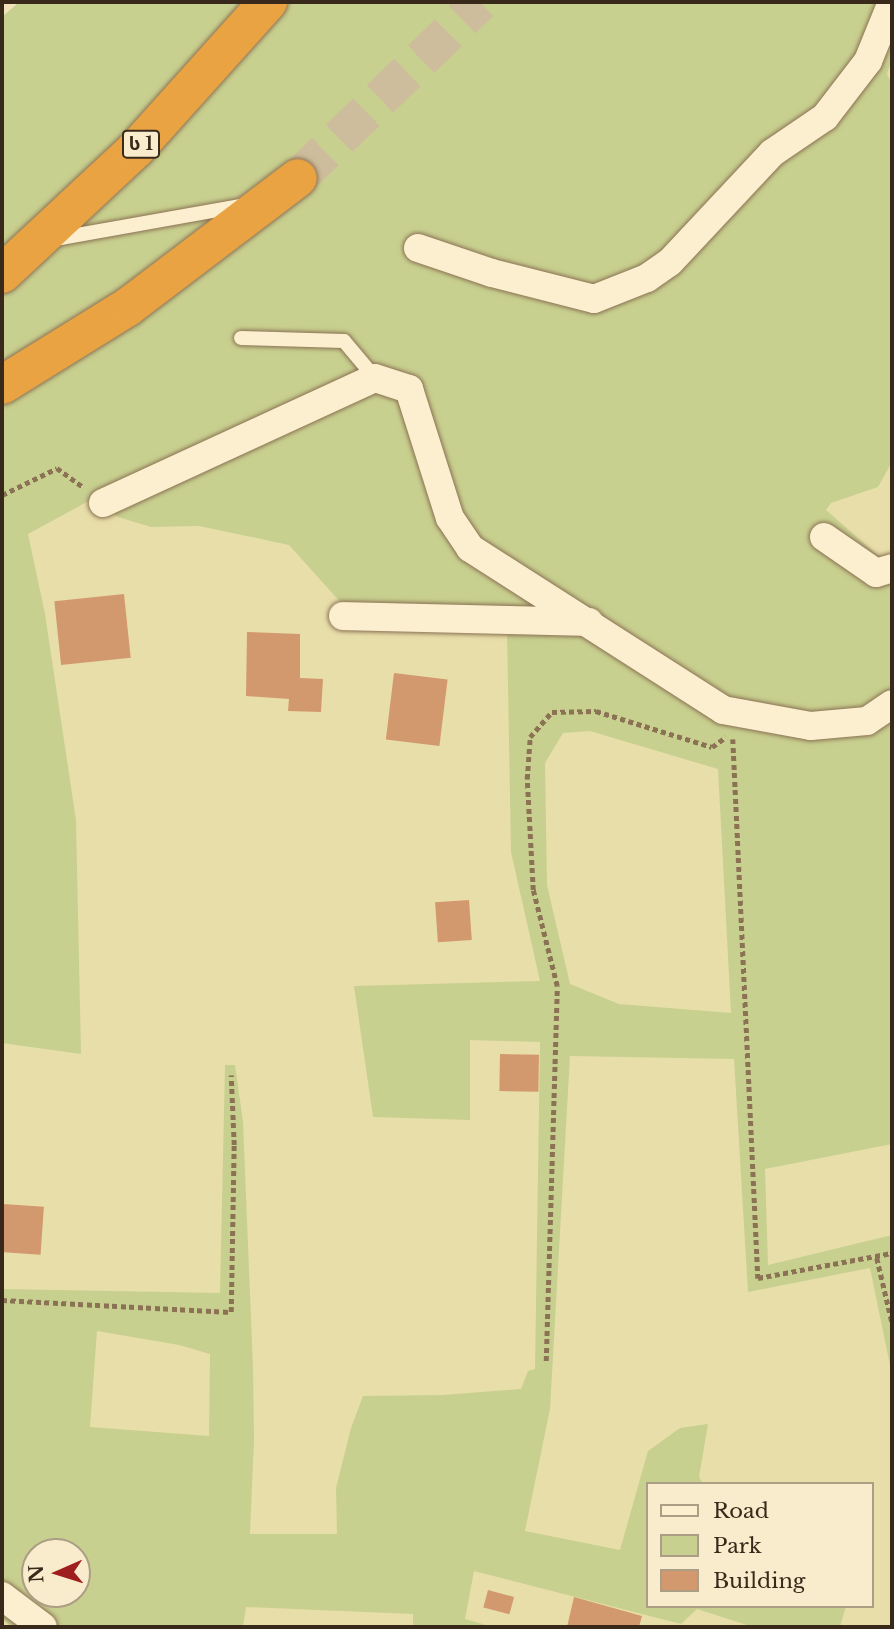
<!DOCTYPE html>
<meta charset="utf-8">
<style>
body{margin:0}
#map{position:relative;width:894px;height:1629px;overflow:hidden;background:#f2e2bc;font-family:"Libre Baskerville","Noto Sans Georgian",serif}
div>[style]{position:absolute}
.farmland>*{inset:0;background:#e8dea9}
.green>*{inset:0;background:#c8d08f}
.building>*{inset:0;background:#d3996e;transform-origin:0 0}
.motorway-tunnel>*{height:38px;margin-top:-19px;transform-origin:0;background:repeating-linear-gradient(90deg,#cdbd9c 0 38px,transparent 0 57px)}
.path>*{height:4.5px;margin-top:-2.25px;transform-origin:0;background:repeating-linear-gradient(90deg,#8b7254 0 5px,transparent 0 8.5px)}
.roads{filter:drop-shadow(0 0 2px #8b7254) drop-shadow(0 0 2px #8b7254)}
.service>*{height:14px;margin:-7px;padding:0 7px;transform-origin:7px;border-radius:7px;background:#fcefd0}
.minor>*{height:28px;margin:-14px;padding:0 14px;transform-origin:14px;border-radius:14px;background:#fcefd0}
.motorway>*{height:38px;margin:-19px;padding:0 19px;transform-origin:19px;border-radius:19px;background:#eaa343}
span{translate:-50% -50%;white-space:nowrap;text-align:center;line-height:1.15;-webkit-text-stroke:5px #f8eccc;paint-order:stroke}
.shield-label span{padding:2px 5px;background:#f8eccc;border:2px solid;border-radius:5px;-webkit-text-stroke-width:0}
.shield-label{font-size:18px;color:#38291a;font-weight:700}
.frame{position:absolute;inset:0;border:4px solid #38291a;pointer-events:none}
.legend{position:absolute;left:646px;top:1482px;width:228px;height:126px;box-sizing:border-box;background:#f8eccc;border:2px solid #ab9e85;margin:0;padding:9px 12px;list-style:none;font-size:21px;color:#38291a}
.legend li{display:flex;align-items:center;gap:14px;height:35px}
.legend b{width:35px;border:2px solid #ab9e85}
.north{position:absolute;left:21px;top:1538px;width:70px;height:70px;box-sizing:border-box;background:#f8eccc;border:2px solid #ab9e85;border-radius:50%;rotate:267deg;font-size:19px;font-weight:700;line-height:28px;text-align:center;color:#38291a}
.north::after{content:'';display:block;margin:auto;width:24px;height:32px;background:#9f1f1f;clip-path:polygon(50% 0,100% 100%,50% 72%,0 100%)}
</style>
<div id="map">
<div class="farmland">
<i style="clip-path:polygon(evenodd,892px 2px,892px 1627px,2px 1627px,2px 334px,892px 2px,647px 1484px,871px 1484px,871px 1606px,647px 1606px,647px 1484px,892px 2px,35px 1552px,77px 1552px,77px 1594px,35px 1594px,35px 1552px)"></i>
</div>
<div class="green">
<i style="clip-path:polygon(evenodd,19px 2px,892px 2px,892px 59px,887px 74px,892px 84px,892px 462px,878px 487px,831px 503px,826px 510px,882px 559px,892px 556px,892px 1144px,765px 1169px,768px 1265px,892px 1235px,892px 1375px,870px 1268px,748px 1292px,734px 1059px,570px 1056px,550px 1409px,525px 1531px,620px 1550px,648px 1451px,680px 1428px,708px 1424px,699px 1477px,703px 1484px,647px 1484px,647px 1606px,846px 1606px,840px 1627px,753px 1627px,697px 1609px,681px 1624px,474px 1571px,465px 1619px,493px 1627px,413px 1627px,413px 1614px,246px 1607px,243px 1627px,11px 1627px,2px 1618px,2px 1289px,220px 1293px,225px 1065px,235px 1065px,243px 1122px,253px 1368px,254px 1440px,250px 1534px,337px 1534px,336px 1488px,351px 1428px,363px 1396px,443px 1395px,521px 1389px,528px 1371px,535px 1369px,540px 1042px,470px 1040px,470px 1120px,373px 1117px,354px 986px,540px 981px,511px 852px,507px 631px,343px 605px,289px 545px,199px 526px,151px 527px,118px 517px,96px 497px,28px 534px,45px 614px,76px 820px,81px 1054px,2px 1043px,2px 17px,19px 2px,590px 731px,718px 769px,731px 1013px,619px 1004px,570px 984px,547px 885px,545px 763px,563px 733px,590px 731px,19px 2px,97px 1331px,179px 1345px,210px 1354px,209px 1436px,90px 1427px,97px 1331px,19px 2px,35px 1552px,77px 1552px,77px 1594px,35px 1594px,35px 1552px)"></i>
</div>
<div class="building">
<i style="left:124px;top:594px;width:64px;height:70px;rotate:84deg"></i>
<i style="clip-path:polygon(247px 632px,300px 634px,300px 678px,323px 679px,321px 712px,288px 711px,289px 699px,246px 696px)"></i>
<i style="left:394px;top:673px;width:54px;height:67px;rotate:7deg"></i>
<i style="left:469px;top:900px;width:40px;height:34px;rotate:86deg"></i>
<i style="left:500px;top:1054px;width:39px;height:37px;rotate:1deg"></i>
<i style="left:3px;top:1204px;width:41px;height:48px;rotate:4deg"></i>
<i style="left:488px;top:1590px;width:27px;height:18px;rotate:15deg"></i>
<i style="clip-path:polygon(574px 1597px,642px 1616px,639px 1627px,567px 1627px)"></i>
</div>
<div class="motorway-tunnel">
<i style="left:298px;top:178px;width:253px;rotate:-44deg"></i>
</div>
<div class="path">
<i style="left:2px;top:495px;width:61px;rotate:-26.1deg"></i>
<i style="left:57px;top:468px;width:32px;rotate:36deg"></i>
<i style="left:733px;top:739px;width:540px;rotate:87.34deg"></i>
<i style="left:758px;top:1278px;width:136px;rotate:-10.6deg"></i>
<i style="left:877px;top:1258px;width:66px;rotate:76.8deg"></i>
<i style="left:2px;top:1300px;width:229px;rotate:3deg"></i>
<i style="left:231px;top:1312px;width:167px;rotate:-89deg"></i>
<i style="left:234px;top:1145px;width:70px;rotate:-92.5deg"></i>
<i style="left:546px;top:1361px;width:375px;rotate:-88.3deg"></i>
<i style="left:557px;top:986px;width:99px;rotate:-104deg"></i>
<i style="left:533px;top:890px;width:111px;rotate:-93.1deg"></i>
<i style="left:527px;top:779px;width:42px;rotate:-85.9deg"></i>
<i style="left:530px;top:737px;width:33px;rotate:-49deg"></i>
<i style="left:552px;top:712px;width:44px;rotate:-1.3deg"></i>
<i style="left:596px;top:711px;width:121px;rotate:17.2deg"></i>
<i style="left:712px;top:747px;width:17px;rotate:-36deg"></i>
</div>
<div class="roads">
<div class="service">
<i style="left:55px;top:239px;width:193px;rotate:-10.1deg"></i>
<i style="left:241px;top:338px;width:103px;rotate:1.7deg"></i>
<i style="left:344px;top:341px;width:48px;rotate:50deg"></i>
</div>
<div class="minor">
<i style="left:418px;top:248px;width:78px;rotate:18.7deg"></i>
<i style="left:492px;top:273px;width:105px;rotate:14.3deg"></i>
<i style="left:594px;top:299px;width:57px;rotate:-21.6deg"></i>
<i style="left:647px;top:278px;width:28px;rotate:-35deg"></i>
<i style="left:670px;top:262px;width:149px;rotate:-46.9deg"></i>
<i style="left:772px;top:153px;width:64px;rotate:-34.2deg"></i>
<i style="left:825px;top:117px;width:71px;rotate:-52.5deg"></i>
<i style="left:868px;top:61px;width:64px;rotate:-67.9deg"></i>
<i style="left:103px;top:503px;width:299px;rotate:-24.7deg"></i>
<i style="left:375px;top:378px;width:36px;rotate:18deg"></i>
<i style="left:409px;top:389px;width:135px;rotate:72.4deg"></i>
<i style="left:450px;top:518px;width:36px;rotate:56deg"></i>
<i style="left:470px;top:548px;width:300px;rotate:32.6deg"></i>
<i style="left:723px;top:710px;width:89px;rotate:10.3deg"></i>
<i style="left:811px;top:726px;width:56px;rotate:-5.1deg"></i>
<i style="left:867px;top:721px;width:30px;rotate:-34deg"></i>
<i style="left:824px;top:537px;width:63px;rotate:34.7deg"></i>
<i style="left:876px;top:573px;width:17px;rotate:-17deg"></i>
<i style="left:343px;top:616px;width:246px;rotate:1.4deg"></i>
<i style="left:2px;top:1596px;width:51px;rotate:37.1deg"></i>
</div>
<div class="motorway">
<i style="left:2px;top:274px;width:183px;rotate:-43deg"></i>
<i style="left:136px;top:149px;width:198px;rotate:-48.1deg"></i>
<i style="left:2px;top:385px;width:148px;rotate:-31.8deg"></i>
<i style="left:128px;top:307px;width:213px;rotate:-37.2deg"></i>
</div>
</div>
<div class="shield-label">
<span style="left:141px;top:144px">ს 1</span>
</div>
<div class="frame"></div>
<ul class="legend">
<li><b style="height:9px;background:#fcefd0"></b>Road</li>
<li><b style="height:19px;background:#c8d08f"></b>Park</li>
<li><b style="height:19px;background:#d3996e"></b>Building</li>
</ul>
<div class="north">N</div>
</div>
